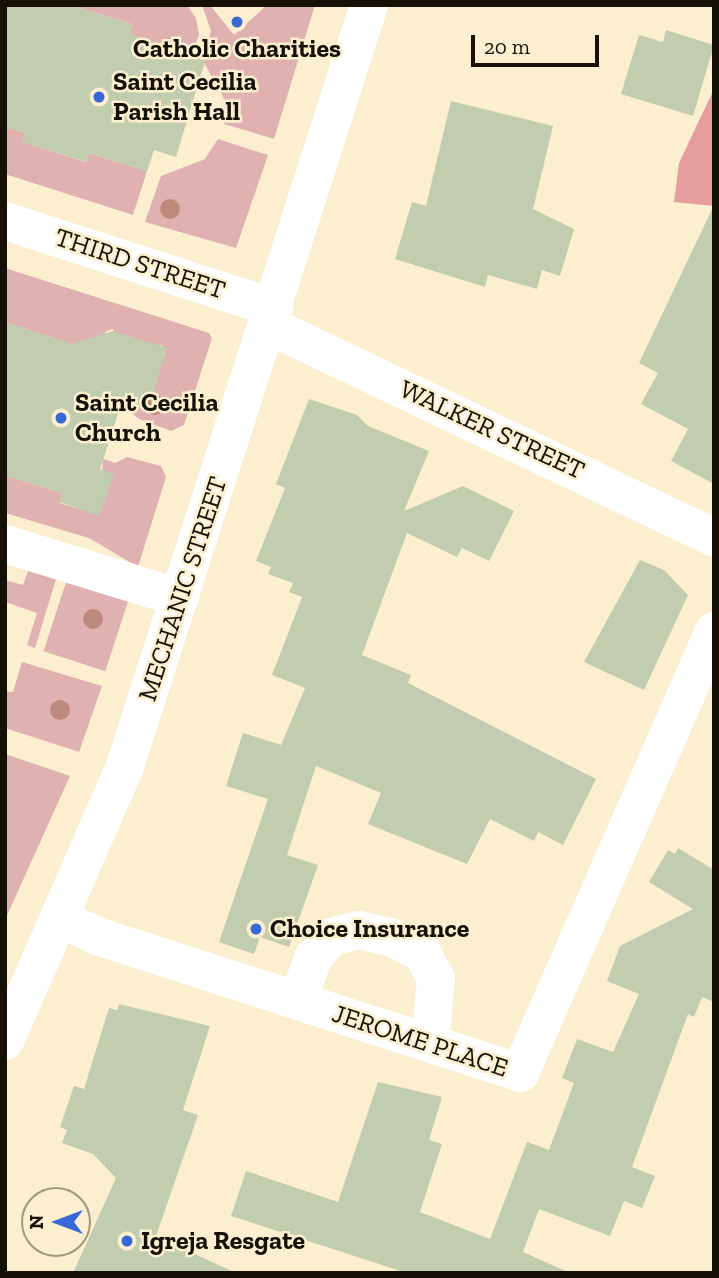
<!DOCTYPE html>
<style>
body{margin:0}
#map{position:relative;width:719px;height:1278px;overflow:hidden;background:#fcefcf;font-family:"Zilla Slab",serif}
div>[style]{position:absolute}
.green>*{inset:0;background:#dfb2b1;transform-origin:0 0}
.forest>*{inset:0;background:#e59d9d}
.building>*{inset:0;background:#c1cdae}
.minor>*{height:38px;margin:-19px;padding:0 19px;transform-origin:19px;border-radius:19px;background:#fff}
.major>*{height:38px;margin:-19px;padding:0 19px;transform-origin:19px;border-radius:19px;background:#fff}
.trees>*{width:20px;height:20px;margin:-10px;border-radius:50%;background:#bd897d}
.dots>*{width:19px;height:19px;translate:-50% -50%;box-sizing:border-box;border:4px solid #fcefcf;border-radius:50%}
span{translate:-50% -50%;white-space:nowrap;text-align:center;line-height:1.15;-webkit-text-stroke:5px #fcefcf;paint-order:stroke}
.poi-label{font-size:26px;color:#151106;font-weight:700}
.left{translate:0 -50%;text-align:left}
.street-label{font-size:26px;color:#151106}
.frame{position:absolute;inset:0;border:7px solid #151106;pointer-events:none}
.north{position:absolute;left:21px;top:1187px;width:70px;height:70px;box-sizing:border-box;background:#fcefcf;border:2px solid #a0967f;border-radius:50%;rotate:270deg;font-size:19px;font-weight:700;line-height:28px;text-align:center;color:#151106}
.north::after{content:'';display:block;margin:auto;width:24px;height:32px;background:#3868d8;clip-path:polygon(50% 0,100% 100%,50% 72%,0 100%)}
.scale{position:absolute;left:471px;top:35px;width:128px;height:32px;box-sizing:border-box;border:4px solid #151106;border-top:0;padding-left:9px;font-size:21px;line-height:24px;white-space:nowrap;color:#151106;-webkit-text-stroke:5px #fcefcf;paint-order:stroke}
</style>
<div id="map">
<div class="green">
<i style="clip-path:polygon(69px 5px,187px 5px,196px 18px,199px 35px,191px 56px,129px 34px,132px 24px)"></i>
<i style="clip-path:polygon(202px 5px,210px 5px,234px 35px,267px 5px,315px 5px,274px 139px,224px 124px,224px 99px,202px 59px,211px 31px)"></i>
<i style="clip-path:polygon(5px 127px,25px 133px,23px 142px,86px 162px,89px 153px,147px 171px,133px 215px,5px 174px)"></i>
<i style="clip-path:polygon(218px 139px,268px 155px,236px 248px,145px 222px,161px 176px,205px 159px)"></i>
<i style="clip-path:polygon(5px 268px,209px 333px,212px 338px,184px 425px,171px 431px,139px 419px,121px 404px,157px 381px,157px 357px,166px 354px,162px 345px,150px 351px,131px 336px,129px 344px,117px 340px,113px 329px,105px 332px,105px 355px,5px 322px)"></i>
<i style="clip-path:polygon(127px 457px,161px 466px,166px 477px,138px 567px,89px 538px,5px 513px,5px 475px,62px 493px,60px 503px,99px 515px,103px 459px,115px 463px)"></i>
<i style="clip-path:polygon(30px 566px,57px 576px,35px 648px,27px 645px,37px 613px,5px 602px,5px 580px,23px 585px)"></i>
<i style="left:67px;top:579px;width:65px;height:76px;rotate:18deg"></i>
<i style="clip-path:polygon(22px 662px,102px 686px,79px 752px,5px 728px,5px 691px,13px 692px)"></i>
<i style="clip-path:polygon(5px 754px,70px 776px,5px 920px)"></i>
</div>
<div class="forest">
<i style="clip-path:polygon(714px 89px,714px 206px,674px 202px,679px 163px)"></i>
</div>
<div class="building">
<i style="clip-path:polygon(5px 5px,69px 5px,132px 24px,129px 34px,206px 58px,176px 157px,154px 150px,147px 171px,89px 153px,87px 162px,22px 142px,25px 133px,5px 127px)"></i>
<i style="clip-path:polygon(666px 30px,714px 45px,693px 116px,621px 94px,639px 35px,663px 42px)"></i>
<i style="clip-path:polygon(451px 101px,553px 126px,533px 209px,574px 229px,560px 276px,542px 270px,537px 289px,488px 275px,485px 287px,395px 259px,412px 202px,426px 206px)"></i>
<i style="clip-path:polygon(714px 205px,714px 484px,671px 461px,688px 429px,641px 404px,658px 373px,639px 363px)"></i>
<i style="clip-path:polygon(5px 322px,72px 344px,113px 331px,167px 348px,151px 402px,119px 411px,100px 469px,114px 474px,99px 516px,60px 502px,62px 493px,5px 475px)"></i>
<i style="clip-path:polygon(309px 399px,357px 415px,368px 426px,429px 451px,404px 511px,463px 486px,514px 511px,489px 561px,462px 548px,457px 557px,407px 533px,362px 655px,411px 675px,408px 683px,596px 779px,563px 845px,538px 832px,534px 841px,490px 819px,467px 864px,368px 824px,381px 793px,316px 766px,287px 855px,318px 865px,289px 947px,260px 937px,254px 954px,219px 942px,268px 799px,226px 786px,243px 733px,281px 745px,305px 688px,272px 675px,302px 597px,289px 592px,293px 583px,268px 574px,271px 567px,256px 561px,285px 488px,276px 484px)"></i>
<i style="clip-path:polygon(640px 560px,664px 570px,688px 595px,644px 690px,584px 662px)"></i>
<i style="clip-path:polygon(678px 848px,714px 870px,714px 1002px,702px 997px,694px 1017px,688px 1014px,632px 1167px,655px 1176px,642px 1208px,624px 1201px,610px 1236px,539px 1209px,523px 1252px,570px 1273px,407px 1273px,231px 1216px,246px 1171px,338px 1202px,378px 1082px,442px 1097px,429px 1140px,442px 1144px,420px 1212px,490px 1239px,527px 1142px,549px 1150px,574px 1083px,562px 1078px,577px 1039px,613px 1052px,639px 994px,607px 981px,620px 946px,693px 909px,649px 882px,668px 850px,675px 854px)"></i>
<i style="clip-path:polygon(119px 1004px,210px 1026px,183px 1110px,198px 1115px,156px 1236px,236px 1273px,73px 1273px,116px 1178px,93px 1154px,62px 1143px,67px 1130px,60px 1127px,74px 1086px,84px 1089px,109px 1008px,117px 1010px)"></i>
</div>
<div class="minor">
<i style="left:5px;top:221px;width:283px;rotate:17.9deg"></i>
<i style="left:268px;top:325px;width:494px;rotate:25.5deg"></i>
<i style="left:5px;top:544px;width:183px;rotate:17.1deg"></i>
<i style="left:61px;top:919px;width:40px;rotate:25deg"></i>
<i style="left:97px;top:936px;width:445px;rotate:17.9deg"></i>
<i style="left:520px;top:1073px;width:483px;rotate:-66.3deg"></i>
<i style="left:298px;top:1001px;width:46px;rotate:-70.8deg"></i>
<i style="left:313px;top:958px;width:28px;rotate:-49deg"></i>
<i style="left:331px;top:937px;width:29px;rotate:-14deg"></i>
<i style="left:359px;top:930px;width:35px;rotate:13deg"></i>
<i style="left:393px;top:938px;width:33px;rotate:27deg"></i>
<i style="left:422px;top:953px;width:30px;rotate:62deg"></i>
<i style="left:436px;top:979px;width:65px;rotate:95.3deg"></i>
</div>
<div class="major">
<i style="left:5px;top:1041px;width:300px;rotate:-66.4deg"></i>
<i style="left:125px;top:766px;width:799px;rotate:-72.22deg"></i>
</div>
<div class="trees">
<i style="left:170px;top:209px"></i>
<i style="left:155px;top:405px"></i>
<i style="left:93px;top:619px"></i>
<i style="left:60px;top:710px"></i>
</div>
<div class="dots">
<i style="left:237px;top:22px;background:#3868d8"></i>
<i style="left:99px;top:97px;background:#3868d8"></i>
<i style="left:61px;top:418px;background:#3868d8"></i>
<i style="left:256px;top:929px;background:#3868d8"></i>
<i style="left:127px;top:1241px;background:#3868d8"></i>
</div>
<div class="poi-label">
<span style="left:237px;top:49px">Catholic Charities</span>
<span class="left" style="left:113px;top:97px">Saint Cecilia<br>Parish Hall</span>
<span class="left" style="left:75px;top:418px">Saint Cecilia<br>Church</span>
<span class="left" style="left:270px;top:929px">Choice Insurance</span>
<span class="left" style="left:141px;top:1241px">Igreja Resgate</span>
</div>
<div class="street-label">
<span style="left:140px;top:264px;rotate:18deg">THIRD STREET</span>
<span style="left:492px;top:430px;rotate:25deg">WALKER STREET</span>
<span style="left:183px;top:589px;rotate:-72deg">MECHANIC STREET</span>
<span style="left:420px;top:1041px;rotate:18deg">JEROME PLACE</span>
</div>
<div class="frame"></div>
<div class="north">N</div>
<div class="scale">20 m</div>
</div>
